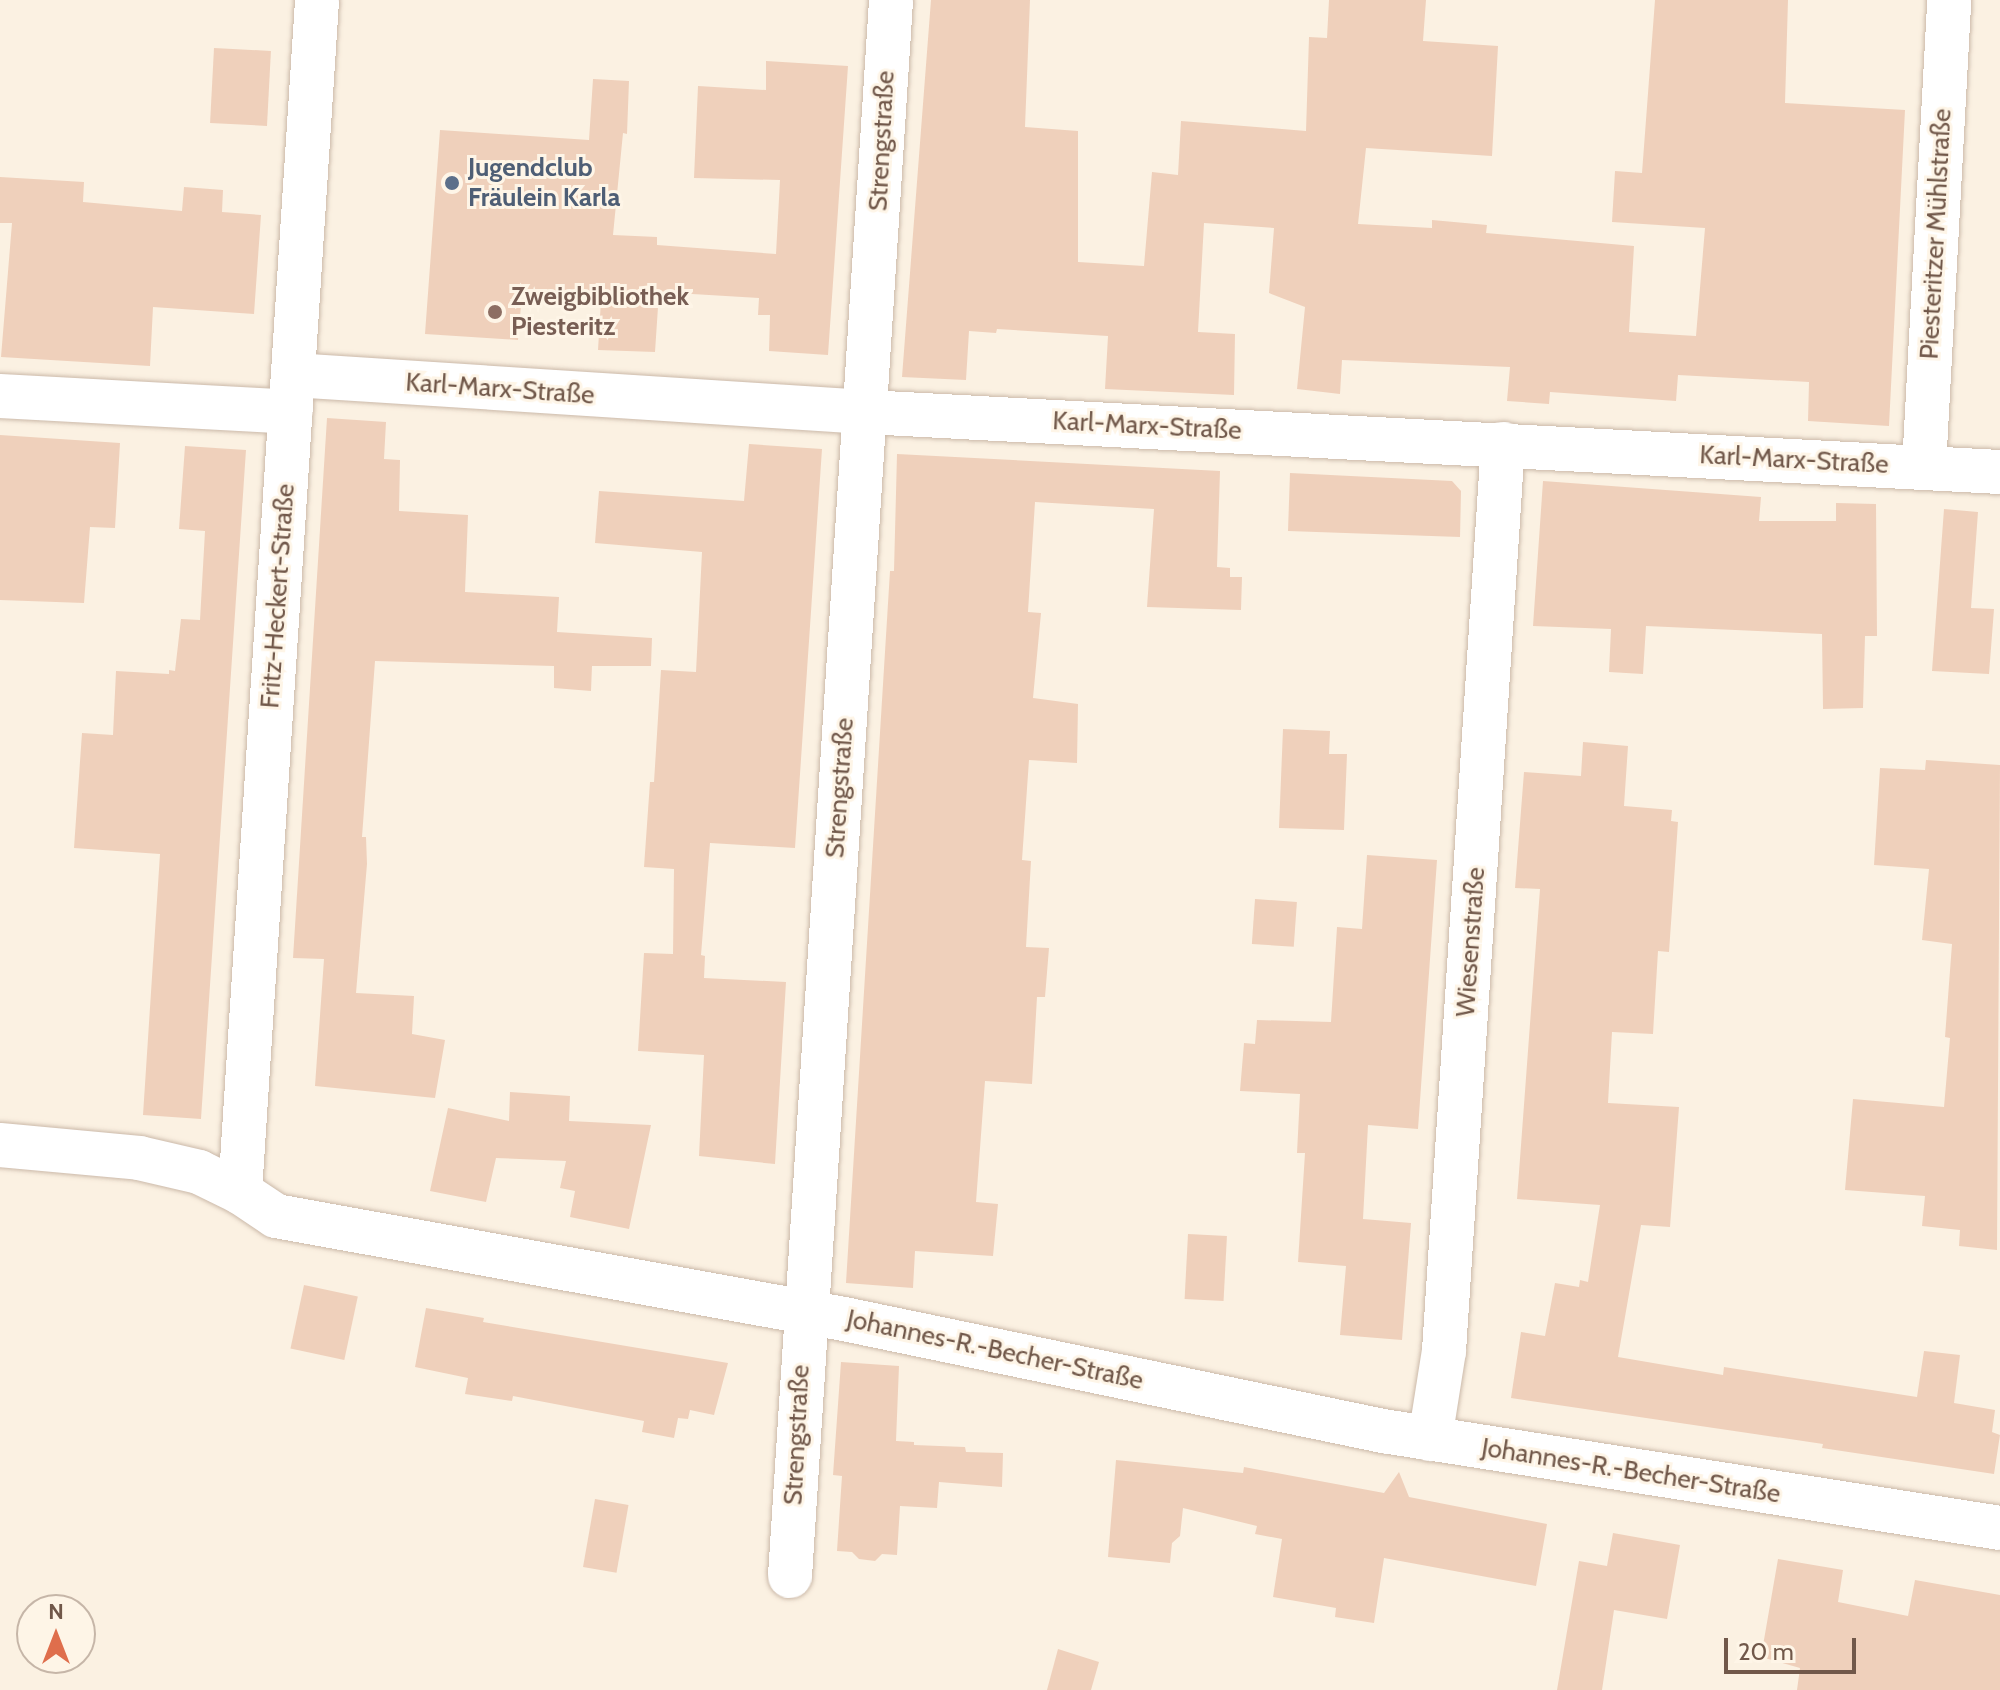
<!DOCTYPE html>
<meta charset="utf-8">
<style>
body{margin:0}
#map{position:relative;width:2000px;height:1690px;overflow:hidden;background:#fbf1e2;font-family:Cabin,sans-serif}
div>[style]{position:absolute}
.building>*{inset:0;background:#efd0bb;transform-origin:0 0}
.roads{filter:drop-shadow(0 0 2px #cbb9a9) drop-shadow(0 0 2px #cbb9a9)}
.minor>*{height:44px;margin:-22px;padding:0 22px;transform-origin:22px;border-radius:22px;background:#fff}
.dots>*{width:22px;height:22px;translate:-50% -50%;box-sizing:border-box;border:4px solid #fef5e7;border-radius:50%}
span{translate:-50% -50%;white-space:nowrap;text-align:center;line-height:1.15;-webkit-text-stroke:6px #fef5e7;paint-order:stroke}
.street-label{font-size:26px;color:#71584a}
.service-label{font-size:26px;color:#4e5e75;font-weight:700}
.left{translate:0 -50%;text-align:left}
.education-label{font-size:26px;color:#785e54;font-weight:700}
.north{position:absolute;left:16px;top:1594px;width:80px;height:80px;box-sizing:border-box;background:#fef5e7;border:2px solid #c6b6a8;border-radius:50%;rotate:0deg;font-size:22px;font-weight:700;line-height:32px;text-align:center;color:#71584a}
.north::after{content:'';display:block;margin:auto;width:28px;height:36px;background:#df6e4c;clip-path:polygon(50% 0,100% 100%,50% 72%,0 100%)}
.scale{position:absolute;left:1724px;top:1638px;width:132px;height:36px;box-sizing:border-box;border:4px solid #71584a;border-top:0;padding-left:10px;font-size:24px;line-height:28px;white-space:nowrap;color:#71584a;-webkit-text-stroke:6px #fef5e7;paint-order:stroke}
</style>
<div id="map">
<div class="building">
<i style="clip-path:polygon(931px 0,1030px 0,1025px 127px,1078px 131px,1078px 262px,1144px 266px,1152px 172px,1178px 175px,1181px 121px,1306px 131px,1309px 37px,1327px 38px,1329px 0,1426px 0,1423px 41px,1498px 46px,1492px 156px,1366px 148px,1358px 224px,1432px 228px,1432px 220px,1487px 225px,1486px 233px,1634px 246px,1629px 332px,1696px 336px,1705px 228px,1612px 222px,1615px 171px,1642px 173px,1655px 0,1788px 0,1785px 103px,1905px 110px,1889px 426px,1808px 421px,1809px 382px,1678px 375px,1676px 401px,1550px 392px,1549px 404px,1507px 401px,1510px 367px,1342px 360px,1340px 394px,1297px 389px,1305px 307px,1269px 293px,1274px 228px,1204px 223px,1198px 332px,1235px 334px,1234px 395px,1105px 389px,1108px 336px,997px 329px,996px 333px,969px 331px,966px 380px,902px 377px)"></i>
<i style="left:214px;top:48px;width:57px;height:75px;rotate:3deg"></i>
<i style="clip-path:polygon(766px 61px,848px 66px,828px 355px,769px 351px,770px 315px,758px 315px,759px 298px,659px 292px,655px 352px,598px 350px,601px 300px,522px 294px,518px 340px,425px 334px,440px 130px,589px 140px,593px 79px,629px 81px,627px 134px,623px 133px,613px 235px,657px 237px,657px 245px,776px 254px,780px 180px,694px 178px,698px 86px,766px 90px)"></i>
<i style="clip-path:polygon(0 177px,84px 182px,83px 202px,182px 211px,184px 187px,223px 190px,222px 212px,261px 215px,254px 314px,153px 307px,150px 366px,1px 357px,12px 223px,0 223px)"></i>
<i style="clip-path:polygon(327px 418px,386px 422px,384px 459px,400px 460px,399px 511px,468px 515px,465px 592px,559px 597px,557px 632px,652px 638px,651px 666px,592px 666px,591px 691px,554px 688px,554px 666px,375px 661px,362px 837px,366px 837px,367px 864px,356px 993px,414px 996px,412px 1034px,445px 1040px,435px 1098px,315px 1086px,324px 959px,293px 958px)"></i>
<i style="clip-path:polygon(0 435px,120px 443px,115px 528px,90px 527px,84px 603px,0 600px)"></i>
<i style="clip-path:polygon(749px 444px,822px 449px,795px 848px,710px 843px,701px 955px,705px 956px,704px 978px,786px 982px,775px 1164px,699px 1156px,704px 1055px,638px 1051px,644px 953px,673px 954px,674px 869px,644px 867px,650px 782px,654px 782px,661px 670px,696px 672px,702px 552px,595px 543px,599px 491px,744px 501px)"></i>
<i style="clip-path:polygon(185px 446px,246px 450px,201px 1119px,143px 1115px,160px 854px,74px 848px,82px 733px,113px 735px,116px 671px,169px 674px,169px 670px,175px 671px,181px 619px,200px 620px,205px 531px,179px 529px)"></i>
<i style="clip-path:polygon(897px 454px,1220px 471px,1217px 567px,1230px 568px,1230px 577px,1242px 577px,1241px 610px,1147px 607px,1154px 509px,1035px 502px,1028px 612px,1041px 613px,1033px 698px,1078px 704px,1077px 763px,1029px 760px,1022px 860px,1031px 861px,1026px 947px,1049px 948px,1045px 997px,1037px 997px,1032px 1084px,985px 1081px,976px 1202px,998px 1204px,993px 1256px,915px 1251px,913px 1288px,846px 1283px,890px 571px,894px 571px)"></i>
<i style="clip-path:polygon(1290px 473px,1452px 481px,1461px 491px,1460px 537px,1288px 531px)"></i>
<i style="clip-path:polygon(1543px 481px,1761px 497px,1759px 521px,1836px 521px,1836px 503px,1876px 504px,1877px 636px,1865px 636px,1863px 708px,1823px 709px,1822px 634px,1646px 626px,1643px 674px,1609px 672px,1611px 629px,1533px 626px)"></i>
<i style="clip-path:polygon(1944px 509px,1978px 512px,1971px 608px,1994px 609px,1989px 674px,1932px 671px)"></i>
<i style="clip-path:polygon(1283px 729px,1330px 731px,1329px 754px,1347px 754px,1344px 830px,1279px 828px)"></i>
<i style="clip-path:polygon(1583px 742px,1628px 746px,1624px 806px,1672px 810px,1671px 821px,1678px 822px,1669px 952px,1658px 951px,1653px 1034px,1612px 1032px,1608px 1103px,1679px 1107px,1670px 1227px,1641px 1225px,1618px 1357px,1723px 1375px,1724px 1367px,1917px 1397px,1924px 1351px,1960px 1355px,1954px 1403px,1995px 1410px,1992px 1432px,2000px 1435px,1994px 1474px,1822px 1448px,1823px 1444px,1511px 1398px,1521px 1332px,1545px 1336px,1555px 1283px,1579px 1287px,1580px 1280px,1588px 1282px,1600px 1205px,1517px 1199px,1540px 889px,1515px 888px,1524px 772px,1581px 776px)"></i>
<i style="clip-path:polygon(1926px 760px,2000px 765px,1997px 1250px,1959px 1246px,1960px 1230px,1922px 1226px,1925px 1196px,1845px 1190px,1853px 1099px,1944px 1107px,1950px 1038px,1945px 1037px,1952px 944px,1922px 940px,1929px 869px,1874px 865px,1880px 768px,1925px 770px)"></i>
<i style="clip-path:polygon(1367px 855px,1437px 860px,1418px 1129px,1368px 1125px,1363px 1219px,1411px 1223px,1402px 1340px,1340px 1335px,1346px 1266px,1298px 1262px,1305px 1153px,1297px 1153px,1300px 1094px,1240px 1091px,1244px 1043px,1255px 1044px,1257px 1020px,1331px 1022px,1337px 927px,1362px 929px)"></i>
<i style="left:1255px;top:899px;width:42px;height:45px;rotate:4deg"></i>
<i style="clip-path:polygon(510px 1092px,570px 1096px,569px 1121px,651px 1125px,629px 1229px,570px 1217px,575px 1191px,560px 1188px,566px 1161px,496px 1158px,486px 1202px,430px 1191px,448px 1108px,509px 1121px)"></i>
<i style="left:1188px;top:1234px;width:39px;height:65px;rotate:3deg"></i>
<i style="left:304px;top:1285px;width:55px;height:65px;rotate:12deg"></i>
<i style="clip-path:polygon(426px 1308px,484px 1318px,483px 1322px,728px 1363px,714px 1415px,690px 1410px,688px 1419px,678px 1418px,674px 1438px,642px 1432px,644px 1421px,513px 1396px,512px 1401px,465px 1394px,468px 1378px,415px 1367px)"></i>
<i style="clip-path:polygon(841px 1362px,899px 1366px,896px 1441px,914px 1442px,914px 1445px,965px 1447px,966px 1452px,1003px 1453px,1002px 1487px,939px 1482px,937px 1508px,900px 1506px,897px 1555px,882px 1554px,875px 1561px,859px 1559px,852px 1552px,837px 1551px,842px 1476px,833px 1475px)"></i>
<i style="clip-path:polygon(1116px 1460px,1243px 1473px,1244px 1467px,1384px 1493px,1399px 1472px,1409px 1497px,1547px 1524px,1536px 1586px,1384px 1558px,1374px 1623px,1335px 1617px,1336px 1608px,1273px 1597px,1282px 1539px,1255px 1534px,1257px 1526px,1183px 1508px,1180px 1536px,1172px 1543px,1170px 1563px,1108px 1557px)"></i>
<i style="left:595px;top:1499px;width:34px;height:69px;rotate:10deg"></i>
<i style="clip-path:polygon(1613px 1533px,1680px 1545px,1667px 1619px,1614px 1610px,1602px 1690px,1557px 1690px,1579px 1561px,1607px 1566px)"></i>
<i style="clip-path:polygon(1778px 1559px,1843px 1570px,1838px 1602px,1908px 1616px,1915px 1580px,2000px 1595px,2000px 1690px,1797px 1690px,1800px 1668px,1761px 1657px)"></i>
<i style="clip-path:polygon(1058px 1649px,1099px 1662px,1091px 1690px,1047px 1690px)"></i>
</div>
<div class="roads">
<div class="minor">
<i style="left:293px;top:375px;width:574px;rotate:3.69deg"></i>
<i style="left:866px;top:412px;width:1136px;rotate:3.03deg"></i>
<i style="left:0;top:396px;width:291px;rotate:3.1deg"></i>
<i style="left:1924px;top:467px;width:468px;rotate:-86.9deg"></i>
<i style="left:0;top:1145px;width:140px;rotate:5.3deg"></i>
<i style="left:139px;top:1158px;width:62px;rotate:13.1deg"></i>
<i style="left:199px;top:1172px;width:46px;rotate:26deg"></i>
<i style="left:240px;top:1192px;width:43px;rotate:33.7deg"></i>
<i style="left:276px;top:1216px;width:577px;rotate:10.28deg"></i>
<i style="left:844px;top:1319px;width:551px;rotate:11.74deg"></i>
<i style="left:1383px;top:1431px;width:625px;rotate:8.93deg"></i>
<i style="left:240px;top:1192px;width:1194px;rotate:-86.3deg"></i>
<i style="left:1430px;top:1439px;width:89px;rotate:-81deg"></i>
<i style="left:1444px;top:1351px;width:909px;rotate:-86.28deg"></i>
<i style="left:790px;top:1576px;width:1579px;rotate:-86.33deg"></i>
</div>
</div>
<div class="dots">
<i style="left:452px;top:183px;background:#5c6f8a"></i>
<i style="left:495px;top:312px;background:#8d6e63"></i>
</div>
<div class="street-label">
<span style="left:882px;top:141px;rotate:-87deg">Strengstraße</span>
<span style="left:1936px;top:234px;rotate:-87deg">Piesteritzer Mühlstraße</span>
<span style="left:500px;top:389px;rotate:4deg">Karl-Marx-Straße</span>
<span style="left:1147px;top:426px;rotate:3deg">Karl-Marx-Straße</span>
<span style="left:1794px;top:460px;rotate:3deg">Karl-Marx-Straße</span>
<span style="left:278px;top:596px;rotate:-86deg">Fritz-Heckert-Straße</span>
<span style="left:840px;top:788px;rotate:-86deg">Strengstraße</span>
<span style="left:1471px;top:942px;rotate:-86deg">Wiesenstraße</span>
<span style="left:995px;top:1350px;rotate:12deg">Johannes-R.-Becher-Straße</span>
<span style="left:797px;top:1435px;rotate:-87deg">Strengstraße</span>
<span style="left:1631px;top:1471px;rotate:9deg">Johannes-R.-Becher-Straße</span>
</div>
<div class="service-label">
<span class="left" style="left:468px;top:183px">Jugendclub<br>Fräulein Karla</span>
</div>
<div class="education-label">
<span class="left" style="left:511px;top:312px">Zweigbibliothek<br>Piesteritz</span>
</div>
<div class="north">N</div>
<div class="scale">20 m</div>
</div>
